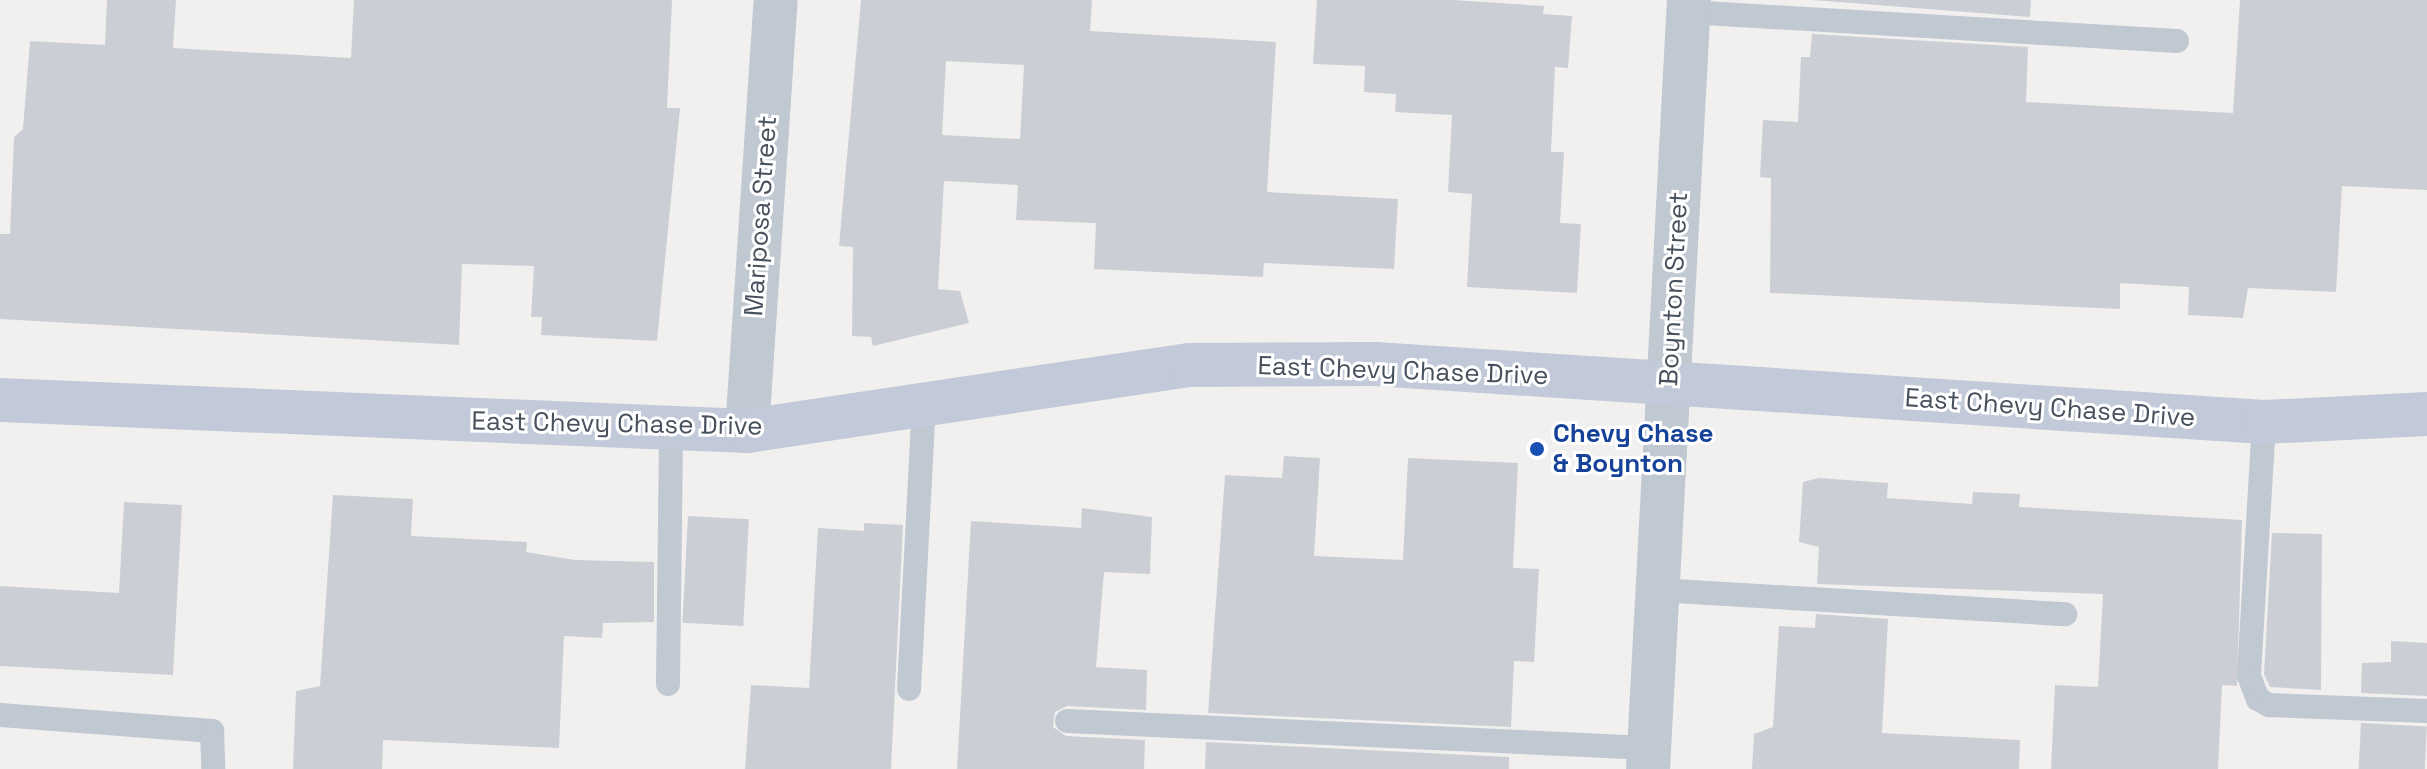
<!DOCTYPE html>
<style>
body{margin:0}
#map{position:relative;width:2427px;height:769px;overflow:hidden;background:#f2f0ef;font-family:"Space Grotesk",sans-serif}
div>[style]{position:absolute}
.building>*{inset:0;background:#cbced5;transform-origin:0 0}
.lane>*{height:24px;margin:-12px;padding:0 12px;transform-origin:12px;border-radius:12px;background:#c0c8d2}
.street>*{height:44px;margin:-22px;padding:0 22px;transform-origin:22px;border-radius:22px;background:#c0c8d2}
.secondary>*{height:44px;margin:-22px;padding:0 22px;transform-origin:22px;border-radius:22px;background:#c2cad9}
.dots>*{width:22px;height:22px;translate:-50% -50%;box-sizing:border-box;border:4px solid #fff;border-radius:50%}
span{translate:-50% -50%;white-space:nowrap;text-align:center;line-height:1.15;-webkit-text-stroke:6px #fff;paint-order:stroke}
.street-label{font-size:26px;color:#47505d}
.transit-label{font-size:26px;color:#164399;font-weight:700}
.left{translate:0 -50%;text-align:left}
</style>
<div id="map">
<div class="building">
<i style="clip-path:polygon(107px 0,176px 0,173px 48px,351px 58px,354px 0,672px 0,667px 108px,680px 108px,657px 341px,541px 335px,542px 317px,531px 317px,534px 266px,462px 264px,459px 345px,0 319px,0 234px,10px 234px,14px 137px,23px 129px,30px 41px,105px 45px)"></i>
<i style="clip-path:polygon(evenodd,861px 0,1092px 0,1090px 31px,1276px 42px,1267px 192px,1398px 199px,1394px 269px,1264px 263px,1263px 277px,1094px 269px,1096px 223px,1016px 220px,1018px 185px,944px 181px,938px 289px,960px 291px,969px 323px,873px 346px,871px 337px,852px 336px,853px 247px,839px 246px,861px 0,946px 61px,1024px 65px,1020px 139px,942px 135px,946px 61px)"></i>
<i style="clip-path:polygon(1317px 0,1453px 0,1544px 6px,1543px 14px,1572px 16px,1568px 68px,1555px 67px,1551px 152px,1564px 152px,1560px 223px,1581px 224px,1577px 293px,1467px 287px,1472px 194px,1448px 192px,1452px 115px,1395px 112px,1396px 94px,1364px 92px,1365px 66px,1313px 64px)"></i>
<i style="clip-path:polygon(1813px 0,2031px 0,2030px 17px)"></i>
<i style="clip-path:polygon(2240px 0,2427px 0,2427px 190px,2342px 186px,2336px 292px,2248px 288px,2243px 318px,2188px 315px,2189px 287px,2120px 283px,2120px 309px,1770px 293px,1771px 178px,1760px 177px,1763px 120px,1798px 122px,1801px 57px,1810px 57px,1812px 34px,2028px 47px,2026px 102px,2233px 113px)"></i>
<i style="clip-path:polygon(1284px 456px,1320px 458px,1314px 556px,1403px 560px,1408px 458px,1518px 463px,1513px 568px,1539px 569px,1534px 662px,1514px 661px,1511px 727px,1208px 713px,1225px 475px,1282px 478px)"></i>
<i style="clip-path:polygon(1819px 478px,1888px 483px,1887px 498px,1972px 504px,1973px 492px,2020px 494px,2019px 507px,2242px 520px,2237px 686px,2222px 685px,2218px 769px,2051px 769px,2055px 685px,2098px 687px,2103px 594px,1817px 584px,1819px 547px,1799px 542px,1803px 482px)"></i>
<i style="clip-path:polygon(333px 495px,413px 499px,411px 536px,527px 542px,526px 552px,575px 560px,654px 562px,654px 622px,603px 623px,602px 638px,564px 636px,559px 748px,383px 740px,382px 769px,293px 769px,296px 691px,320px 686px)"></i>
<i style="clip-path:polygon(124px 502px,182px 505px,173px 675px,0 666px,0 586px,119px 593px)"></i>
<i style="clip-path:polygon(1082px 508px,1152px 517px,1150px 574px,1104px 572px,1096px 667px,1147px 670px,1146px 710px,1067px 706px,1055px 712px,1053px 727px,1066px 736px,1145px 740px,1144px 769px,957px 769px,971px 521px,1081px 528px)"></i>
<i style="left:688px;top:516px;width:61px;height:107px;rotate:3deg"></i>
<i style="clip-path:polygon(864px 523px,903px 525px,891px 769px,745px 769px,751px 685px,809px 688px,818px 528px,864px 531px)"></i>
<i style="clip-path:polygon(2272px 533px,2322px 534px,2321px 690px,2270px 687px,2264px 674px)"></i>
<i style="clip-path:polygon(1816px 614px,1888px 619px,1882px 733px,2020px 740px,2019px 769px,1752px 769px,1754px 734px,1773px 727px,1779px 626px,1815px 628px)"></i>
<i style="clip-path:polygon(2391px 641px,2427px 643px,2427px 696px,2361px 693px,2362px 663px,2391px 662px)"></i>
<i style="left:2361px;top:723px;width:66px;height:46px;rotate:3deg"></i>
<i style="clip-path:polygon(1206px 742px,1509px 757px,1509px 769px,1205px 769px)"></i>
</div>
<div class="lane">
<i style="left:1688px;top:12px;width:490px;rotate:3.4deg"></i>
<i style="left:2264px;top:422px;width:254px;rotate:93.4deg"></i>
<i style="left:2249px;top:676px;width:25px;rotate:69deg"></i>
<i style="left:2258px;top:699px;width:13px;rotate:29deg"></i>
<i style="left:2269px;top:705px;width:158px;rotate:2.2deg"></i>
<i style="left:1658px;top:590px;width:408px;rotate:3.4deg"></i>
<i style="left:668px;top:684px;width:255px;rotate:-89.3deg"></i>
<i style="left:909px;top:689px;width:283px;rotate:-87deg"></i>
<i style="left:0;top:715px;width:213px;rotate:4.3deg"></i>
<i style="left:212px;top:731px;width:38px;rotate:88deg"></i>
<i style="left:1067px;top:721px;width:582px;rotate:2.66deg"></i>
</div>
<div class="street">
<i style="left:747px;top:431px;width:432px;rotate:-86.2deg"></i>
<i style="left:1648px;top:769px;width:770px;rotate:-86.95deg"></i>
</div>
<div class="secondary">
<i style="left:0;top:400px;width:748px;rotate:2.38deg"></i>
<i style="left:747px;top:431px;width:447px;rotate:-8.5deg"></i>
<i style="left:1189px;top:365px;width:186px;rotate:-0.3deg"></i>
<i style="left:1375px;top:364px;width:891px;rotate:3.73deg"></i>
<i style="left:2264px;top:422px;width:163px;rotate:-2.8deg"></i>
</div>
<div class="dots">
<i style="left:1537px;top:449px;background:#1a4fb4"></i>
</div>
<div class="street-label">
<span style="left:761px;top:216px;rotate:-86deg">Mariposa Street</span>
<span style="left:1674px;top:289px;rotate:-87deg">Boynton Street</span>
<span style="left:1403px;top:371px;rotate:2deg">East Chevy Chase Drive</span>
<span style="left:2050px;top:408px;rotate:4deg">East Chevy Chase Drive</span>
<span style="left:617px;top:424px;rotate:1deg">East Chevy Chase Drive</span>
</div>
<div class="transit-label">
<span class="left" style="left:1553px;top:449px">Chevy Chase<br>&amp; Boynton</span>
</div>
</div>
